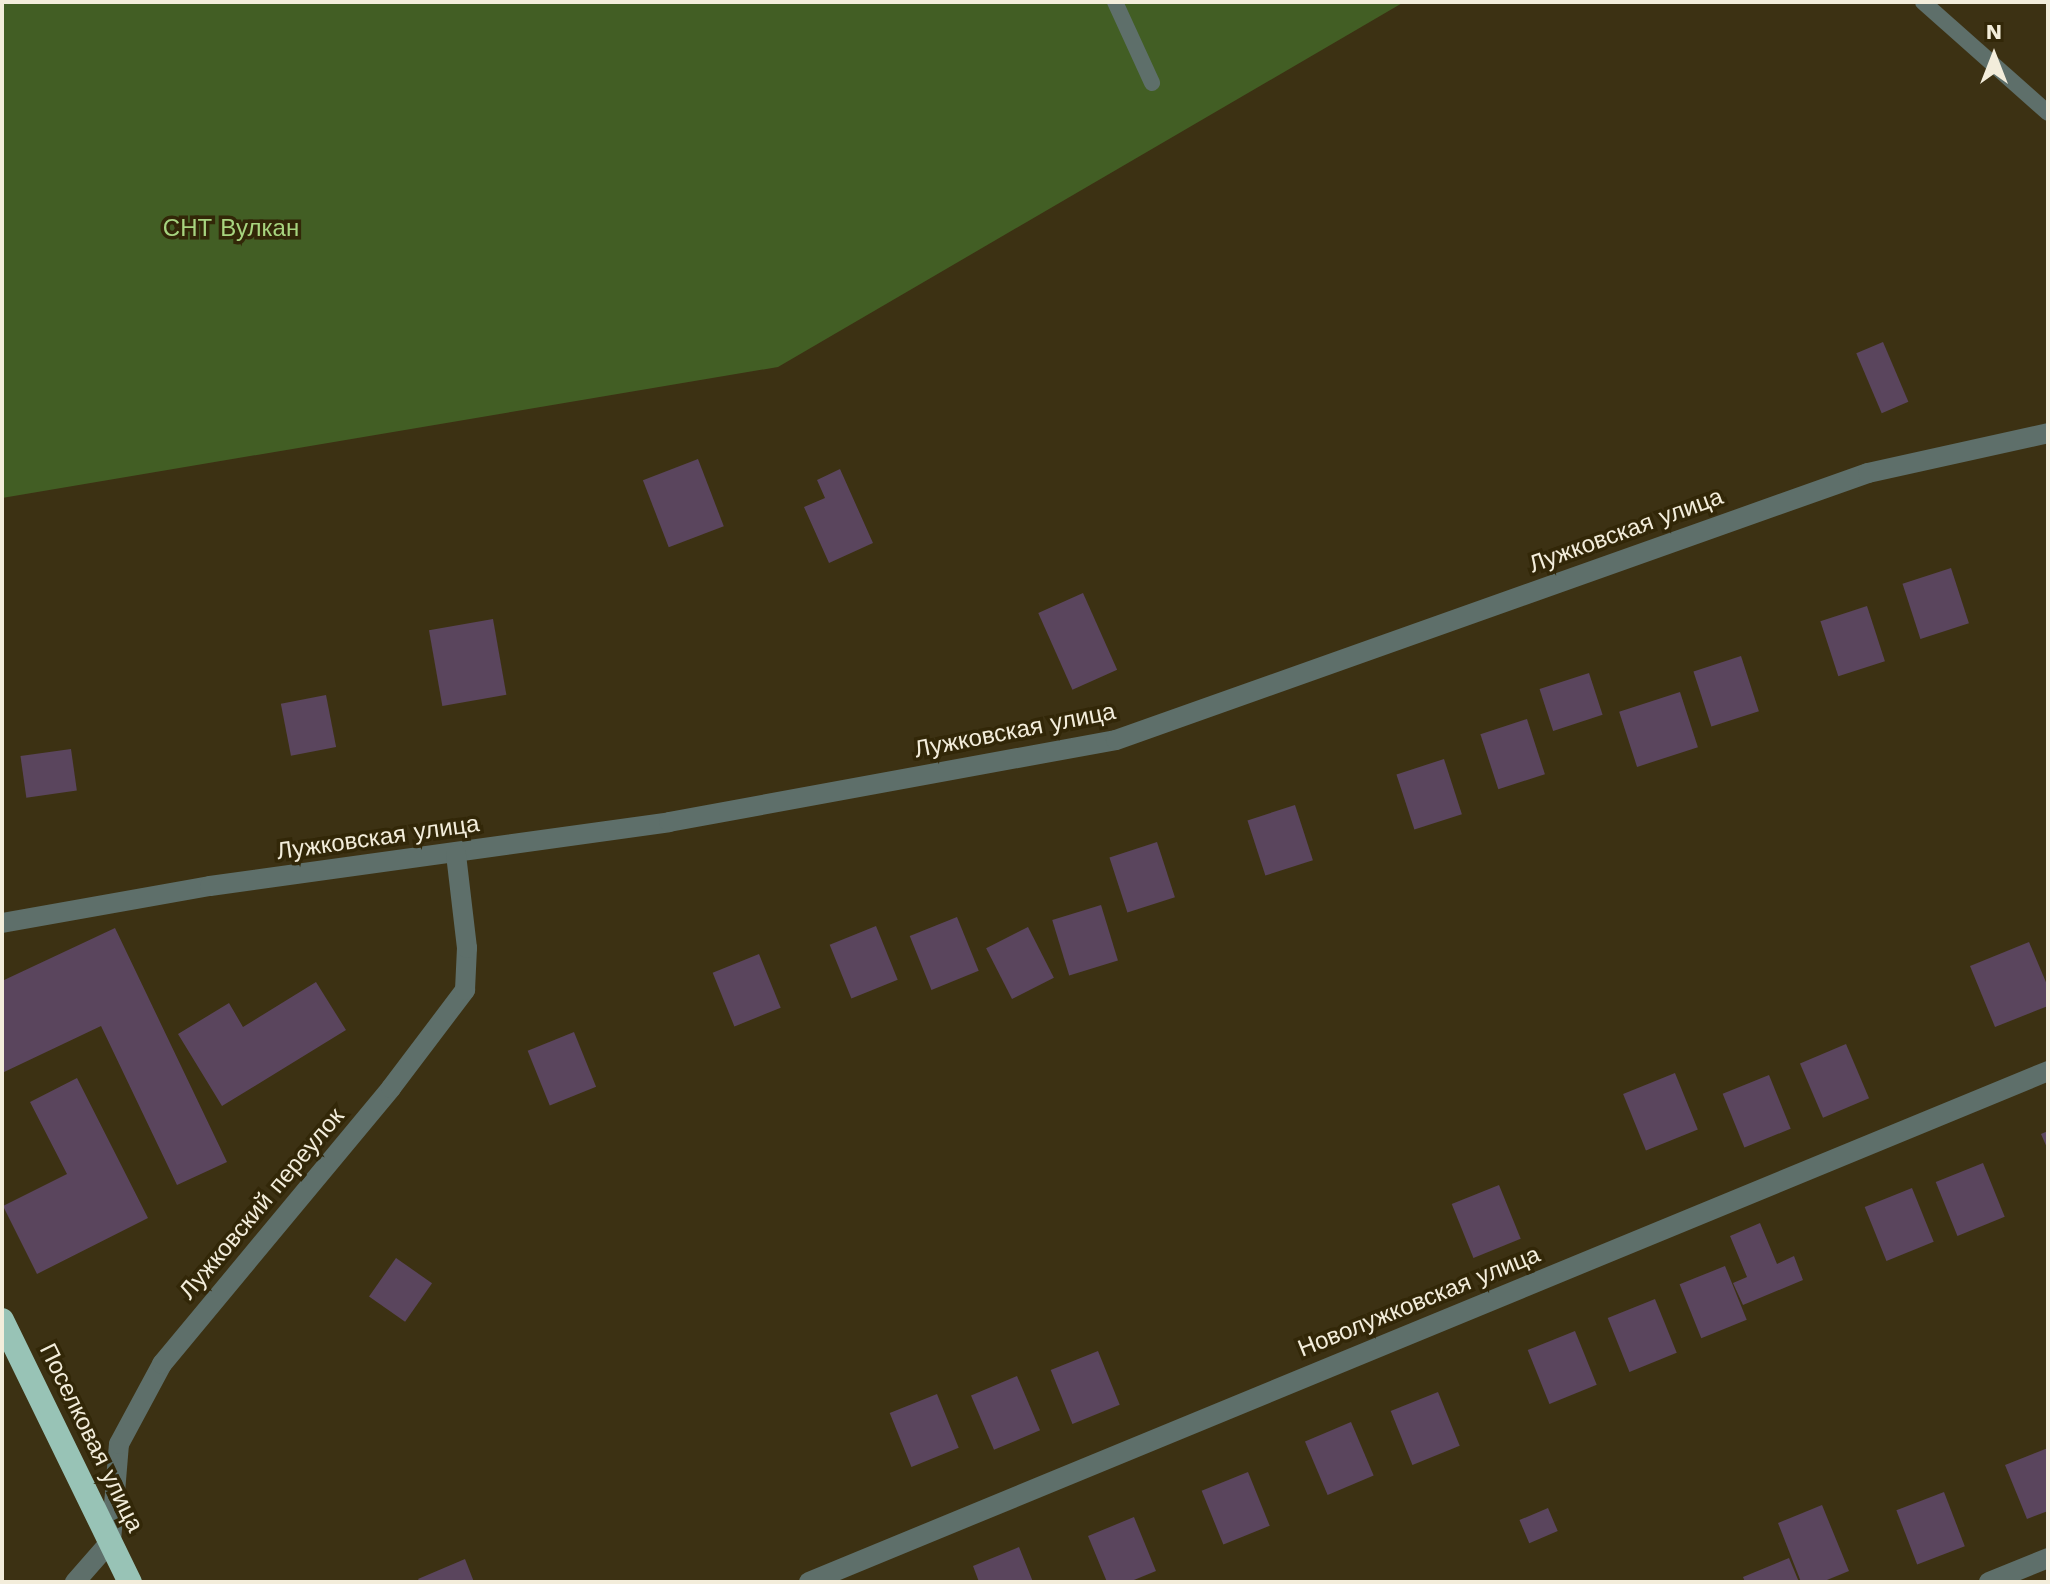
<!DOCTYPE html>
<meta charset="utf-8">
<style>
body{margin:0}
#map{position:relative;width:2050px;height:1584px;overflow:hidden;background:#3c3113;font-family:"Work Sans",sans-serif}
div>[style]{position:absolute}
.green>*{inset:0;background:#425e24}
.building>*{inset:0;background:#5a455d;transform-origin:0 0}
.lane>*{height:16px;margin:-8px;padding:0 8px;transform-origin:8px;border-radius:8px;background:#5e6f6a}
.street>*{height:20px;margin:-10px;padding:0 10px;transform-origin:10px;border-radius:10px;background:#5e6f6a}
.highway>*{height:24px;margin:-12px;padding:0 12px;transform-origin:12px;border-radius:12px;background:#98c3b6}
span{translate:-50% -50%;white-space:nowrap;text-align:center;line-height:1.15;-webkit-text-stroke:7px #322708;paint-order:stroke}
.park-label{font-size:24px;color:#a7d47f}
.street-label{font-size:24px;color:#f3eddb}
.frame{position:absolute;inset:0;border:4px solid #f3eddb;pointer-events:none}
.north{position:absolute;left:1954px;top:16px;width:80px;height:80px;-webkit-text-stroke:6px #322708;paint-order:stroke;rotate:0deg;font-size:22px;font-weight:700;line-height:32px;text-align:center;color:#f3eddb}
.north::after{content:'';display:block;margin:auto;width:28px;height:36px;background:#f3eddb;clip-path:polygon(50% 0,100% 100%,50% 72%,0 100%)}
</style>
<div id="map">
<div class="green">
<i style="clip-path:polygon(2px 2px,1404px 2px,778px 367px,2px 498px)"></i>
</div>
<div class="building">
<i style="left:1883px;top:342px;width:65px;height:29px;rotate:67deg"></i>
<i style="left:698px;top:459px;width:72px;height:59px;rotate:69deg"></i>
<i style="clip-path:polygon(840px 469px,873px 543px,829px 563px,804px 507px,825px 498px,817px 480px)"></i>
<i style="left:1951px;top:568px;width:58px;height:51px;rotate:72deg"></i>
<i style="left:1083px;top:593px;width:84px;height:49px;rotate:66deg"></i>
<i style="left:1867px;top:606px;width:58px;height:49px;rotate:72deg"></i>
<i style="left:493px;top:619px;width:77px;height:65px;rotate:80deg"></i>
<i style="left:1741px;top:656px;width:58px;height:50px;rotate:72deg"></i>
<i style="left:1589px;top:673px;width:44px;height:52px;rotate:72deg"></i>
<i style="left:1680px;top:692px;width:58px;height:64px;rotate:72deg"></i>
<i style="left:326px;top:695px;width:53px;height:46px;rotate:79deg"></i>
<i style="left:1527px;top:719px;width:58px;height:49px;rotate:72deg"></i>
<i style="left:71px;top:749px;width:42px;height:51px;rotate:82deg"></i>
<i style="left:1444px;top:759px;width:58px;height:50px;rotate:72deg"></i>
<i style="left:1295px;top:805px;width:58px;height:50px;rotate:72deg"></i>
<i style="left:1157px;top:842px;width:58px;height:50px;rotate:72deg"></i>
<i style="left:1101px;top:905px;width:58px;height:51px;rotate:73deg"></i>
<i style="left:957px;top:917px;width:58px;height:51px;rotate:68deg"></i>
<i style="left:876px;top:926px;width:58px;height:50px;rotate:68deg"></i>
<i style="left:1028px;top:927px;width:57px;height:47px;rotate:63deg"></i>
<i style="clip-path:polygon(115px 928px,227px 1162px,177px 1185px,101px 1026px,2px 1073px,2px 981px)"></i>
<i style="clip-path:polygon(2029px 942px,2048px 987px,2048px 1006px,1995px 1027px,1970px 966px)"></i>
<i style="left:759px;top:954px;width:58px;height:50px;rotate:68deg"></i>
<i style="clip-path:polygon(316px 982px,346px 1030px,222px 1106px,178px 1034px,229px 1003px,243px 1027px)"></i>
<i style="left:574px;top:1032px;width:59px;height:50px;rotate:68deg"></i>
<i style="left:1846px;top:1044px;width:59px;height:50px;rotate:67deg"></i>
<i style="left:1675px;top:1073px;width:61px;height:56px;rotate:68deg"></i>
<i style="left:1769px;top:1075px;width:58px;height:50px;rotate:68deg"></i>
<i style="clip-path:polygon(77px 1078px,148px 1218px,37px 1274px,3px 1206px,67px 1174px,30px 1102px)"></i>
<i style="clip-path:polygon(2048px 1131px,2048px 1150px,2041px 1134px)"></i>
<i style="left:1983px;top:1163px;width:58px;height:51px;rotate:68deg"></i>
<i style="left:1499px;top:1185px;width:58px;height:51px;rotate:68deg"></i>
<i style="left:1912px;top:1188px;width:58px;height:51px;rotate:68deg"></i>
<i style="clip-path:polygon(1760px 1223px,1777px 1264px,1794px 1256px,1803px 1280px,1743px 1305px,1733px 1283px,1747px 1277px,1730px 1236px)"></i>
<i style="left:396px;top:1258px;width:44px;height:47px;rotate:35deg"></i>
<i style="left:1725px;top:1266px;width:58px;height:49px;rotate:68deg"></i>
<i style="left:1655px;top:1299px;width:58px;height:51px;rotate:68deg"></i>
<i style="left:1575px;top:1331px;width:58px;height:51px;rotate:68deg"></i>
<i style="left:1098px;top:1351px;width:58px;height:51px;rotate:68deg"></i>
<i style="left:1017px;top:1376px;width:59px;height:50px;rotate:67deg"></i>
<i style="left:1438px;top:1392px;width:58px;height:51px;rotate:68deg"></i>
<i style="left:937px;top:1394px;width:58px;height:51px;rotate:68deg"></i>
<i style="left:1351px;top:1422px;width:58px;height:50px;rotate:67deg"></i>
<i style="clip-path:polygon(2048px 1448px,2048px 1511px,2027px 1519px,2005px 1465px)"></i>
<i style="left:1248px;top:1472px;width:58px;height:50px;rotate:68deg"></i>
<i style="left:1944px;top:1492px;width:58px;height:51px;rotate:69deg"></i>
<i style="clip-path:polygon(1822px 1505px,1849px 1571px,1822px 1582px,1801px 1582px,1778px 1523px)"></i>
<i style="left:1548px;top:1508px;width:25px;height:31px;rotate:67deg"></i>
<i style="clip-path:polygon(1134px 1517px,1156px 1571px,1129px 1582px,1107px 1582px,1088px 1536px)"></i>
<i style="clip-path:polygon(1019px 1547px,1033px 1582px,979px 1582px,973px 1566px)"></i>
<i style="clip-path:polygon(1789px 1558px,1799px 1582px,1745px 1582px,1743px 1577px)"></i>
<i style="clip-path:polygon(465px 1559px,474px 1582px,420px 1582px,418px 1579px)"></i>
</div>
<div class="lane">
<i style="left:1115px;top:2px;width:89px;rotate:65.4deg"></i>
<i style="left:1923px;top:2px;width:167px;rotate:41.6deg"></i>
</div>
<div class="street">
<i style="left:2px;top:923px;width:211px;rotate:-10.1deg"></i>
<i style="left:210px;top:886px;width:463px;rotate:-7.9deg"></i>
<i style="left:669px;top:822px;width:454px;rotate:-10.4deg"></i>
<i style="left:1116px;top:740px;width:798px;rotate:-19.55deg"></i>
<i style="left:1868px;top:473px;width:184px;rotate:-12.5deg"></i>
<i style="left:75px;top:1582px;width:55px;rotate:-48.7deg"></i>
<i style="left:111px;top:1541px;width:97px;rotate:-85.3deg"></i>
<i style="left:119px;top:1444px;width:91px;rotate:-61.7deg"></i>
<i style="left:162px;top:1364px;width:359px;rotate:-50.3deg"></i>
<i style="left:391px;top:1088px;width:123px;rotate:-52.9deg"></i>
<i style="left:465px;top:990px;width:42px;rotate:-87.3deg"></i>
<i style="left:467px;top:948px;width:94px;rotate:-96.7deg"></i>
<i style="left:809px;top:1582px;width:1340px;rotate:-22.41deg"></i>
<i style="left:1989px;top:1582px;width:64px;rotate:-22.1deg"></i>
</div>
<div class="highway">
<i style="left:2px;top:1320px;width:292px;rotate:64deg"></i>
</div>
<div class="park-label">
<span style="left:231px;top:229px">СНТ Вулкан</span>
</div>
<div class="street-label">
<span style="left:1626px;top:531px;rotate:-20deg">Лужковская улица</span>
<span style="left:1015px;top:731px;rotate:-11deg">Лужковская улица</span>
<span style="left:378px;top:838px;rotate:-8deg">Лужковская улица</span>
<span style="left:262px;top:1204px;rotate:-50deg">Лужковский переулок</span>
<span style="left:1419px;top:1302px;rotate:-22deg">Новолужковская улица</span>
<span style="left:91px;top:1438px;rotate:64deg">Поселковая улица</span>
</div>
<div class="frame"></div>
<div class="north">N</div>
</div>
